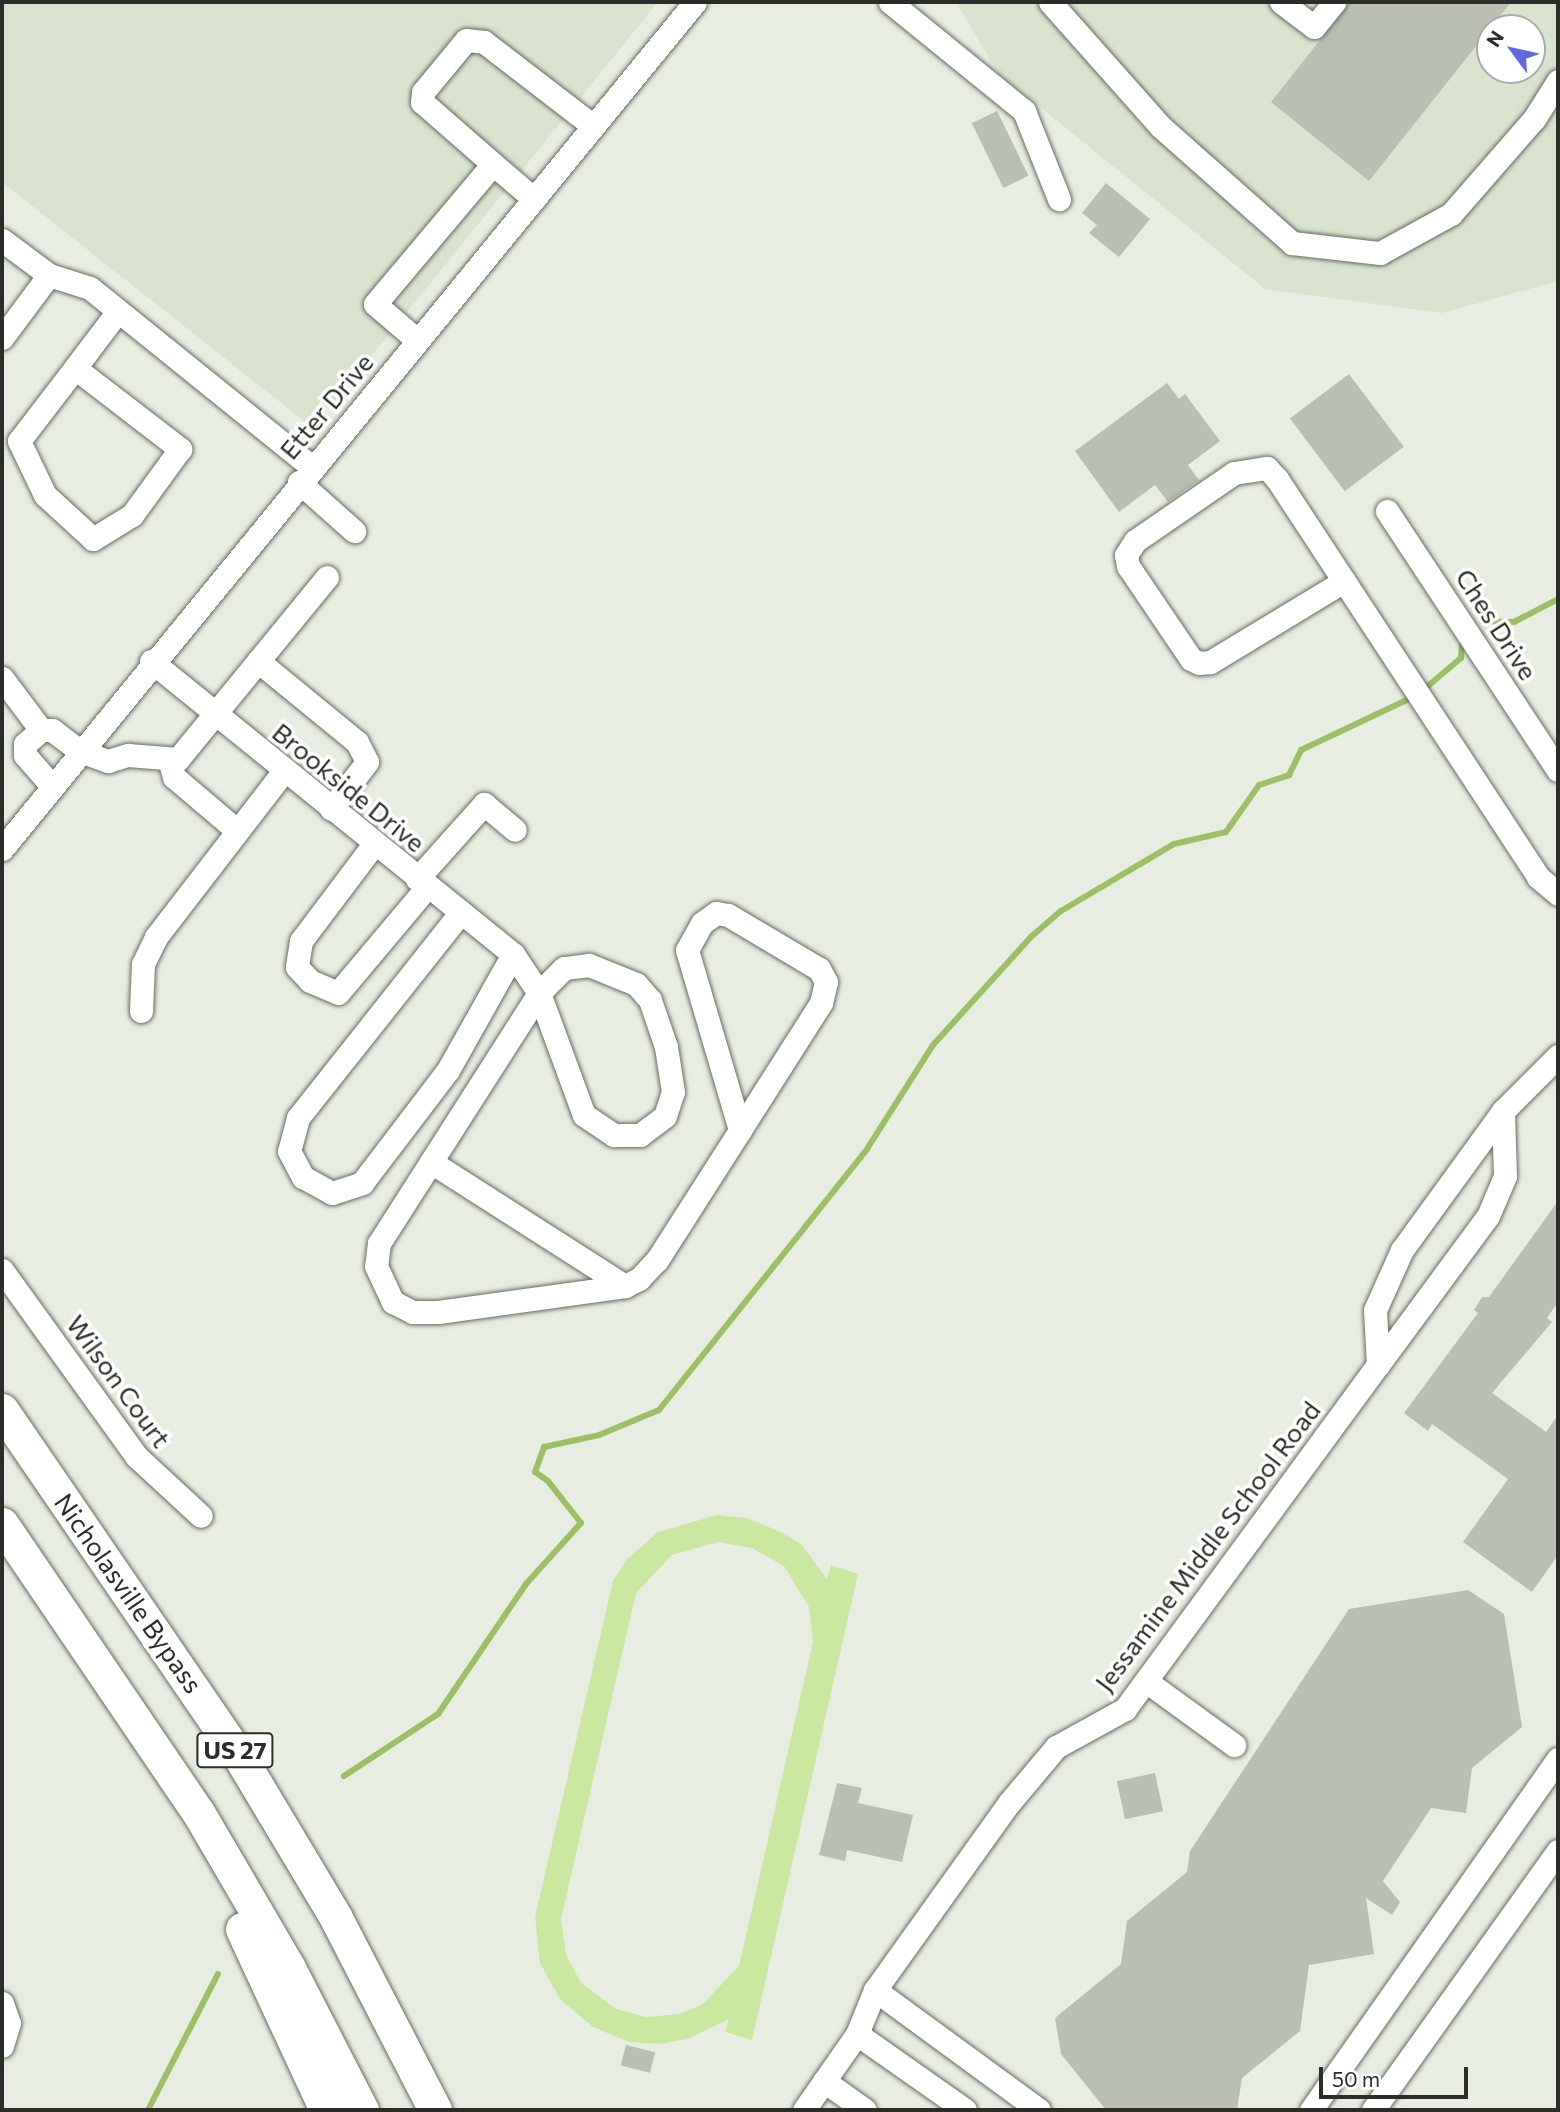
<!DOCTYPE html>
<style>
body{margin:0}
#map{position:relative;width:1560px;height:2112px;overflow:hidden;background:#e7ede0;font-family:Commissioner,sans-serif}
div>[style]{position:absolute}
.built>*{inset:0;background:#dae3cf}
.green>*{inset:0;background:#cbe8a1}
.stream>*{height:6px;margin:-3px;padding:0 3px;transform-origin:3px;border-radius:3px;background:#9dbf66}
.building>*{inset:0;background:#b9bfb3;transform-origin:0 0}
.roads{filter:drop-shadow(0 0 2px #676c61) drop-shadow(0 0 2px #676c61)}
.minor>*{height:23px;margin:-11.5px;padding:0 11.5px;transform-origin:11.5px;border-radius:11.5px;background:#fff}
.highway>*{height:33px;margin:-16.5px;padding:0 16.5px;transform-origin:16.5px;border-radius:16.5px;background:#fff}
span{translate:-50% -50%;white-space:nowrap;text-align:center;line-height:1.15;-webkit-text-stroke:7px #fff;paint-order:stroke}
.shield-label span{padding:2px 5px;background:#fff;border:2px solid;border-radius:5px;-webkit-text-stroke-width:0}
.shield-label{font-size:24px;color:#2b2d28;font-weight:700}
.street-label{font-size:26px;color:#2b2d28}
.frame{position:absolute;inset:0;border:4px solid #2b2d28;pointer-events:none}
.north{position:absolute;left:1476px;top:14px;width:70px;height:70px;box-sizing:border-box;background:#fff;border:2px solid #aaaba9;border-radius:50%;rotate:303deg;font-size:19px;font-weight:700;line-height:28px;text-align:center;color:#2b2d28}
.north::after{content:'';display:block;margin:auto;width:24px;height:32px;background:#6169e1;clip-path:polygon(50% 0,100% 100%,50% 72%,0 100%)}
.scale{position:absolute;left:1319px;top:2067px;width:149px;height:32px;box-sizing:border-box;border:4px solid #2b2d28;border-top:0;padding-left:9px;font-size:21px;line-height:24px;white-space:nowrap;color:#2b2d28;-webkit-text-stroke:5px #fff;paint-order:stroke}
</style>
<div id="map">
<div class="built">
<i style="clip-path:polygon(2px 2px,658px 2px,313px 428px,2px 182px)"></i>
<i style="clip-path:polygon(evenodd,956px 2px,1558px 2px,1558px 281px,1442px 313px,1265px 289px,998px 73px,956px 2px,1490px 28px,1532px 28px,1532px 70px,1490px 70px,1490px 28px)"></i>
</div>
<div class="green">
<i style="clip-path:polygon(evenodd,717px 1515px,747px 1518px,783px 1533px,802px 1545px,827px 1579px,831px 1565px,858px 1574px,752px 2040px,725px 2032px,729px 2019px,688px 2039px,659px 2044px,629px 2042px,593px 2027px,560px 1999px,540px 1963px,535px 1917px,613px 1581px,627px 1559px,658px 1532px,717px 1515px,718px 1542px,752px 1548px,784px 1566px,809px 1607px,813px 1642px,739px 1966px,703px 2004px,680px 2014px,646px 2017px,616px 2009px,581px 1983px,566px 1954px,561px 1919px,636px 1593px,672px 1555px,718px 1542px)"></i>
</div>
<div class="stream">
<i style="left:1482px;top:621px;width:32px;rotate:2deg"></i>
<i style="left:1514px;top:622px;width:50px;rotate:-27.6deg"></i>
<i style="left:1422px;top:691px;width:51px;rotate:-40.2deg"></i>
<i style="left:1461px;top:658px;width:13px;rotate:-86deg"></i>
<i style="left:344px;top:1776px;width:113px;rotate:-33.4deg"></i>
<i style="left:438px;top:1714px;width:157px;rotate:-55.9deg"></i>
<i style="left:526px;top:1584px;width:82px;rotate:-48deg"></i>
<i style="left:581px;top:1523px;width:53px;rotate:-128.2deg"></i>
<i style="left:548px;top:1481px;width:16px;rotate:-145deg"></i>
<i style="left:535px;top:1472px;width:27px;rotate:-70deg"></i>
<i style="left:544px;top:1447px;width:56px;rotate:-12.3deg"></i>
<i style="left:599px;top:1435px;width:65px;rotate:-22.6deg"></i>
<i style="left:659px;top:1410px;width:334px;rotate:-51.4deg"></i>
<i style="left:867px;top:1149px;width:123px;rotate:-57.6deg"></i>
<i style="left:933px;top:1045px;width:147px;rotate:-47.8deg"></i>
<i style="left:1032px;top:936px;width:38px;rotate:-41deg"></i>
<i style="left:1061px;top:911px;width:131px;rotate:-30.7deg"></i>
<i style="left:1174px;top:844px;width:53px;rotate:-13deg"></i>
<i style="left:1226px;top:832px;width:57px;rotate:-54.9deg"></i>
<i style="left:1259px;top:785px;width:32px;rotate:-18deg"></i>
<i style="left:1289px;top:775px;width:28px;rotate:-64deg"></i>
<i style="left:1301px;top:750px;width:124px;rotate:-25.3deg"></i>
<i style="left:148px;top:2110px;width:153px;rotate:-62.8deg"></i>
</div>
<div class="building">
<i style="clip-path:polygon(1350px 2px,1511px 2px,1369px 181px,1271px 102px)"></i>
<i style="left:997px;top:111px;width:72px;height:28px;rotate:64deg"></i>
<i style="clip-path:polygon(1106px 183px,1150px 219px,1119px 257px,1089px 233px,1097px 225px,1082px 213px)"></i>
<i style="left:1349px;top:374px;width:91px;height:74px;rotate:53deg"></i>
<i style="clip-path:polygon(1167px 383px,1179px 399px,1185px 394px,1220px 441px,1188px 465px,1199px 480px,1168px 502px,1155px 485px,1119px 512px,1075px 451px)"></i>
<i style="clip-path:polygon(1558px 1201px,1558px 1302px,1547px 1318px,1552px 1322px,1492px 1393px,1546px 1432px,1558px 1415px,1558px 1555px,1532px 1592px,1463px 1542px,1508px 1479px,1432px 1424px,1428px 1431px,1404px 1413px,1478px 1313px,1474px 1310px,1482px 1297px,1489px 1297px)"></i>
<i style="clip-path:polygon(1468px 1590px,1504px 1614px,1522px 1727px,1472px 1768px,1466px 1813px,1431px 1808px,1383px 1881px,1400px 1902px,1392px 1915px,1366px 1898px,1374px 1954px,1309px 1965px,1300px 2031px,1242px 2078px,1237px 2110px,1106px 2110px,1061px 2054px,1055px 2018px,1121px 1964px,1127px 1921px,1187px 1872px,1190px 1851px,1349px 1609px)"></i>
<i style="left:1155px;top:1773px;width:39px;height:39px;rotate:78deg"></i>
<i style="clip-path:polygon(837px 1783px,862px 1788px,858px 1803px,913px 1815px,902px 1862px,847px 1850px,845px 1861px,819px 1855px)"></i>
<i style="left:626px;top:2045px;width:30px;height:21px;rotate:14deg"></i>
</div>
<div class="roads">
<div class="minor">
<i style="left:890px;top:2px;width:173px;rotate:39.1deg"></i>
<i style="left:1024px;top:111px;width:95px;rotate:68.3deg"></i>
<i style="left:1050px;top:2px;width:167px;rotate:48.4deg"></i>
<i style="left:1161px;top:127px;width:175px;rotate:41.5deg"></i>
<i style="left:1292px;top:243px;width:89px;rotate:6.5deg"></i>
<i style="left:1380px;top:253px;width:81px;rotate:-28.8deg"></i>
<i style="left:1451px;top:214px;width:126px;rotate:-48.9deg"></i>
<i style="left:1534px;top:119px;width:45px;rotate:-57.7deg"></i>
<i style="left:1281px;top:2px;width:41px;rotate:37.1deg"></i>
<i style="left:1314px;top:27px;width:32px;rotate:-51deg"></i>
<i style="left:493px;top:164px;width:94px;rotate:-138.9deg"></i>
<i style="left:422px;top:102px;width:10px;rotate:-84deg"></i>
<i style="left:423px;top:92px;width:67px;rotate:-50.4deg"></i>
<i style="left:466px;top:40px;width:18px;rotate:6deg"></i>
<i style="left:484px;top:42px;width:138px;rotate:37.6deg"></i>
<i style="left:2px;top:240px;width:59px;rotate:36.7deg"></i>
<i style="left:49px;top:275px;width:43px;rotate:17.6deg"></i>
<i style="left:90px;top:288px;width:285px;rotate:38.9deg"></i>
<i style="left:2px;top:338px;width:79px;rotate:-53.3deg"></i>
<i style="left:417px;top:340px;width:55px;rotate:-139.4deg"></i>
<i style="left:375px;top:304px;width:183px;rotate:-49.9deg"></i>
<i style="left:493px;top:164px;width:54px;rotate:40.5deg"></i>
<i style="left:75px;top:368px;width:133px;rotate:37.6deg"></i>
<i style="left:180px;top:449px;width:82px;rotate:126deg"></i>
<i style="left:132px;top:515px;width:46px;rotate:148.4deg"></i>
<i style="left:93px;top:539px;width:65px;rotate:-137.5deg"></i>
<i style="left:45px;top:495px;width:60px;rotate:-115.7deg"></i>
<i style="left:19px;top:441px;width:92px;rotate:-52.5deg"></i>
<i style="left:75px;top:368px;width:71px;rotate:-53deg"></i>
<i style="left:299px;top:482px;width:74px;rotate:41.7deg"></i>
<i style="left:1387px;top:511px;width:310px;rotate:56.6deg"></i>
<i style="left:1344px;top:581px;width:157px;rotate:148.8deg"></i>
<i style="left:1210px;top:662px;width:11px;rotate:175deg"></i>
<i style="left:1199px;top:663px;width:9px;rotate:-153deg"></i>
<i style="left:1191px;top:659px;width:112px;rotate:-124.1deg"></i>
<i style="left:1128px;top:566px;width:11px;rotate:-100deg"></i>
<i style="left:1126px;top:555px;width:17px;rotate:-57deg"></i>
<i style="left:1135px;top:541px;width:120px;rotate:-34.5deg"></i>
<i style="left:1234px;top:473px;width:33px;rotate:-9deg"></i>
<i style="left:1267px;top:468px;width:15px;rotate:48deg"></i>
<i style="left:1277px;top:479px;width:476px;rotate:56.7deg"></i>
<i style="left:1538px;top:877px;width:26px;rotate:40deg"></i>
<i style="left:151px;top:661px;width:466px;rotate:39deg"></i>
<i style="left:513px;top:954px;width:47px;rotate:56.3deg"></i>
<i style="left:539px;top:993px;width:130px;rotate:69.8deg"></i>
<i style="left:584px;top:1115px;width:36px;rotate:34deg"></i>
<i style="left:614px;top:1135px;width:26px"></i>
<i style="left:640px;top:1135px;width:31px;rotate:-37deg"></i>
<i style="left:665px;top:1116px;width:25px;rotate:-72deg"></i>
<i style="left:673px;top:1092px;width:46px;rotate:-98.8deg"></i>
<i style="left:666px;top:1047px;width:50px;rotate:-108.8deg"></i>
<i style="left:650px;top:1000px;width:21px;rotate:-131deg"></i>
<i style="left:636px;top:984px;width:51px;rotate:-158deg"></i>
<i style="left:589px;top:965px;width:25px;rotate:173deg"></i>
<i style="left:564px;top:968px;width:35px;rotate:135deg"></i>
<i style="left:539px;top:993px;width:297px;rotate:122.6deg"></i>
<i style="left:379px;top:1243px;width:23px;rotate:97deg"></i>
<i style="left:376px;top:1266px;width:40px;rotate:65deg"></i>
<i style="left:393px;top:1302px;width:22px;rotate:27deg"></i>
<i style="left:413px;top:1312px;width:25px"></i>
<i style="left:438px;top:1312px;width:189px;rotate:-7.9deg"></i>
<i style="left:625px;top:1286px;width:16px;rotate:-27deg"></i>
<i style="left:639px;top:1279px;width:26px;rotate:-47deg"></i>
<i style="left:657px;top:1260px;width:154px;rotate:-57.4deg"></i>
<i style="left:740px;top:1130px;width:151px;rotate:-57.5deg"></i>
<i style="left:821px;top:1003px;width:22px;rotate:-77deg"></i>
<i style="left:826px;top:982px;width:15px;rotate:-118deg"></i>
<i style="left:819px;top:969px;width:106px;rotate:-149.3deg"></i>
<i style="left:728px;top:915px;width:12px;rotate:-171deg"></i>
<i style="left:716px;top:913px;width:17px;rotate:144deg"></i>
<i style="left:702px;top:923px;width:31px;rotate:119deg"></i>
<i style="left:687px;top:950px;width:188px;rotate:73.6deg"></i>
<i style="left:258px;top:661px;width:128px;rotate:39.3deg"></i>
<i style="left:357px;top:742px;width:22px;rotate:63deg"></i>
<i style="left:367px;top:762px;width:59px;rotate:127.5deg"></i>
<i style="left:2px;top:678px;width:65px;rotate:53.1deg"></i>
<i style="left:169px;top:759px;width:19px;rotate:74deg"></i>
<i style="left:174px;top:777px;width:80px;rotate:40.4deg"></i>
<i style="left:52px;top:786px;width:41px;rotate:-131.1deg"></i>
<i style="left:25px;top:755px;width:11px;rotate:-90deg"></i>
<i style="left:25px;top:744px;width:21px;rotate:-41deg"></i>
<i style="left:41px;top:730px;width:11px"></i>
<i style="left:52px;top:730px;width:35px;rotate:37deg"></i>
<i style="left:80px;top:751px;width:30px;rotate:20deg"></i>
<i style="left:108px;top:761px;width:21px;rotate:-17deg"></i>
<i style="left:128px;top:755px;width:50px;rotate:4.6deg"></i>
<i style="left:178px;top:759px;width:235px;rotate:-50.7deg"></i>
<i style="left:374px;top:844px;width:121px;rotate:127deg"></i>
<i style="left:301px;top:941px;width:26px;rotate:99deg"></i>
<i style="left:297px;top:967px;width:19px;rotate:47deg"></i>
<i style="left:310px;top:981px;width:30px;rotate:23deg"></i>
<i style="left:338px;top:993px;width:138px;rotate:-50deg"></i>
<i style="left:2px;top:849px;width:1094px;rotate:-50.71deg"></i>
<i style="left:417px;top:879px;width:101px;rotate:-48.2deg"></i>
<i style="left:484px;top:804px;width:40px;rotate:40deg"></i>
<i style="left:461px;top:912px;width:263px;rotate:128.4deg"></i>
<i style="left:298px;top:1118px;width:34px;rotate:105deg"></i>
<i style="left:289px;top:1151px;width:30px;rotate:62deg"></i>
<i style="left:303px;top:1177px;width:33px;rotate:29deg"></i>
<i style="left:332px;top:1193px;width:32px;rotate:-18deg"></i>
<i style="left:362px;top:1183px;width:142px;rotate:-52.7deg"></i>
<i style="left:448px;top:1070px;width:133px;rotate:-60.7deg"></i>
<i style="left:141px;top:1011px;width:47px;rotate:-87.6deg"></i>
<i style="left:143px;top:964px;width:30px;rotate:-64deg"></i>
<i style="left:156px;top:937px;width:210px;rotate:-52.4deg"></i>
<i style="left:431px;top:1162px;width:230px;rotate:32.6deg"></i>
<i style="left:2px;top:1270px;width:229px;rotate:54.2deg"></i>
<i style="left:136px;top:1456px;width:88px;rotate:42.7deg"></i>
<i style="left:1378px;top:1365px;width:185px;rotate:-53.6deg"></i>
<i style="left:1488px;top:1216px;width:43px;rotate:-67deg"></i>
<i style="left:1505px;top:1176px;width:65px;rotate:-91.8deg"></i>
<i style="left:1146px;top:1681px;width:109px;rotate:36deg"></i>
<i style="left:875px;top:1990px;width:203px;rotate:36.2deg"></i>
<i style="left:2px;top:2003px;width:21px;rotate:71deg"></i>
<i style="left:9px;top:2023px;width:24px;rotate:107deg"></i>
<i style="left:857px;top:2034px;width:132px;rotate:35.1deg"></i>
<i style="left:824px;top:2081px;width:50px;rotate:35.3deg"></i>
<i style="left:804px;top:2110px;width:93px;rotate:-55.1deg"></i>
<i style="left:857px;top:2034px;width:48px;rotate:-67.8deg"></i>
<i style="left:875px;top:1990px;width:230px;rotate:-54.4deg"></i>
<i style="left:1009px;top:1803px;width:73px;rotate:-50deg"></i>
<i style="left:1056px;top:1747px;width:79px;rotate:-28.8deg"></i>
<i style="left:1125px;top:1709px;width:427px;rotate:-53.7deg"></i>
<i style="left:1378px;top:1365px;width:55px;rotate:-93.1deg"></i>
<i style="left:1375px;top:1310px;width:66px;rotate:-65.8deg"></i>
<i style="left:1402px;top:1250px;width:172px;rotate:-54deg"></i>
<i style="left:1503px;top:1111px;width:78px;rotate:-45deg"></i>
<i style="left:1311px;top:2110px;width:429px;rotate:-54.9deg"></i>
<i style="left:1373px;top:2110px;width:318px;rotate:-54.5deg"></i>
</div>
<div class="highway">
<i style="left:2px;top:1410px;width:429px;rotate:55.6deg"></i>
<i style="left:244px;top:1764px;width:179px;rotate:59.1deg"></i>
<i style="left:336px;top:1918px;width:216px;rotate:62.7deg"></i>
<i style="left:2px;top:1524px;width:348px;rotate:55.8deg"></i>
<i style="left:198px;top:1812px;width:181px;rotate:59.7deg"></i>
<i style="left:289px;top:1968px;width:160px;rotate:62.8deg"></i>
<i style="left:242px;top:1929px;width:200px;rotate:65.1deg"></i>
</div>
</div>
<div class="shield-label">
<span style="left:235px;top:1750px">US 27</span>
</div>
<div class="street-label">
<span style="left:326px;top:406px;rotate:-50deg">Etter Drive</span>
<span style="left:1497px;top:624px;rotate:57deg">Ches Drive</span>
<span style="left:349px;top:787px;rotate:39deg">Brookside Drive</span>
<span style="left:119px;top:1381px;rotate:54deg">Wilson Court</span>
<span style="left:1207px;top:1546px;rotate:-53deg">Jessamine Middle School Road</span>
<span style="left:129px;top:1593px;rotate:55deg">Nicholasville Bypass</span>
</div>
<div class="frame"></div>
<div class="north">N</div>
<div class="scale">50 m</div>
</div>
